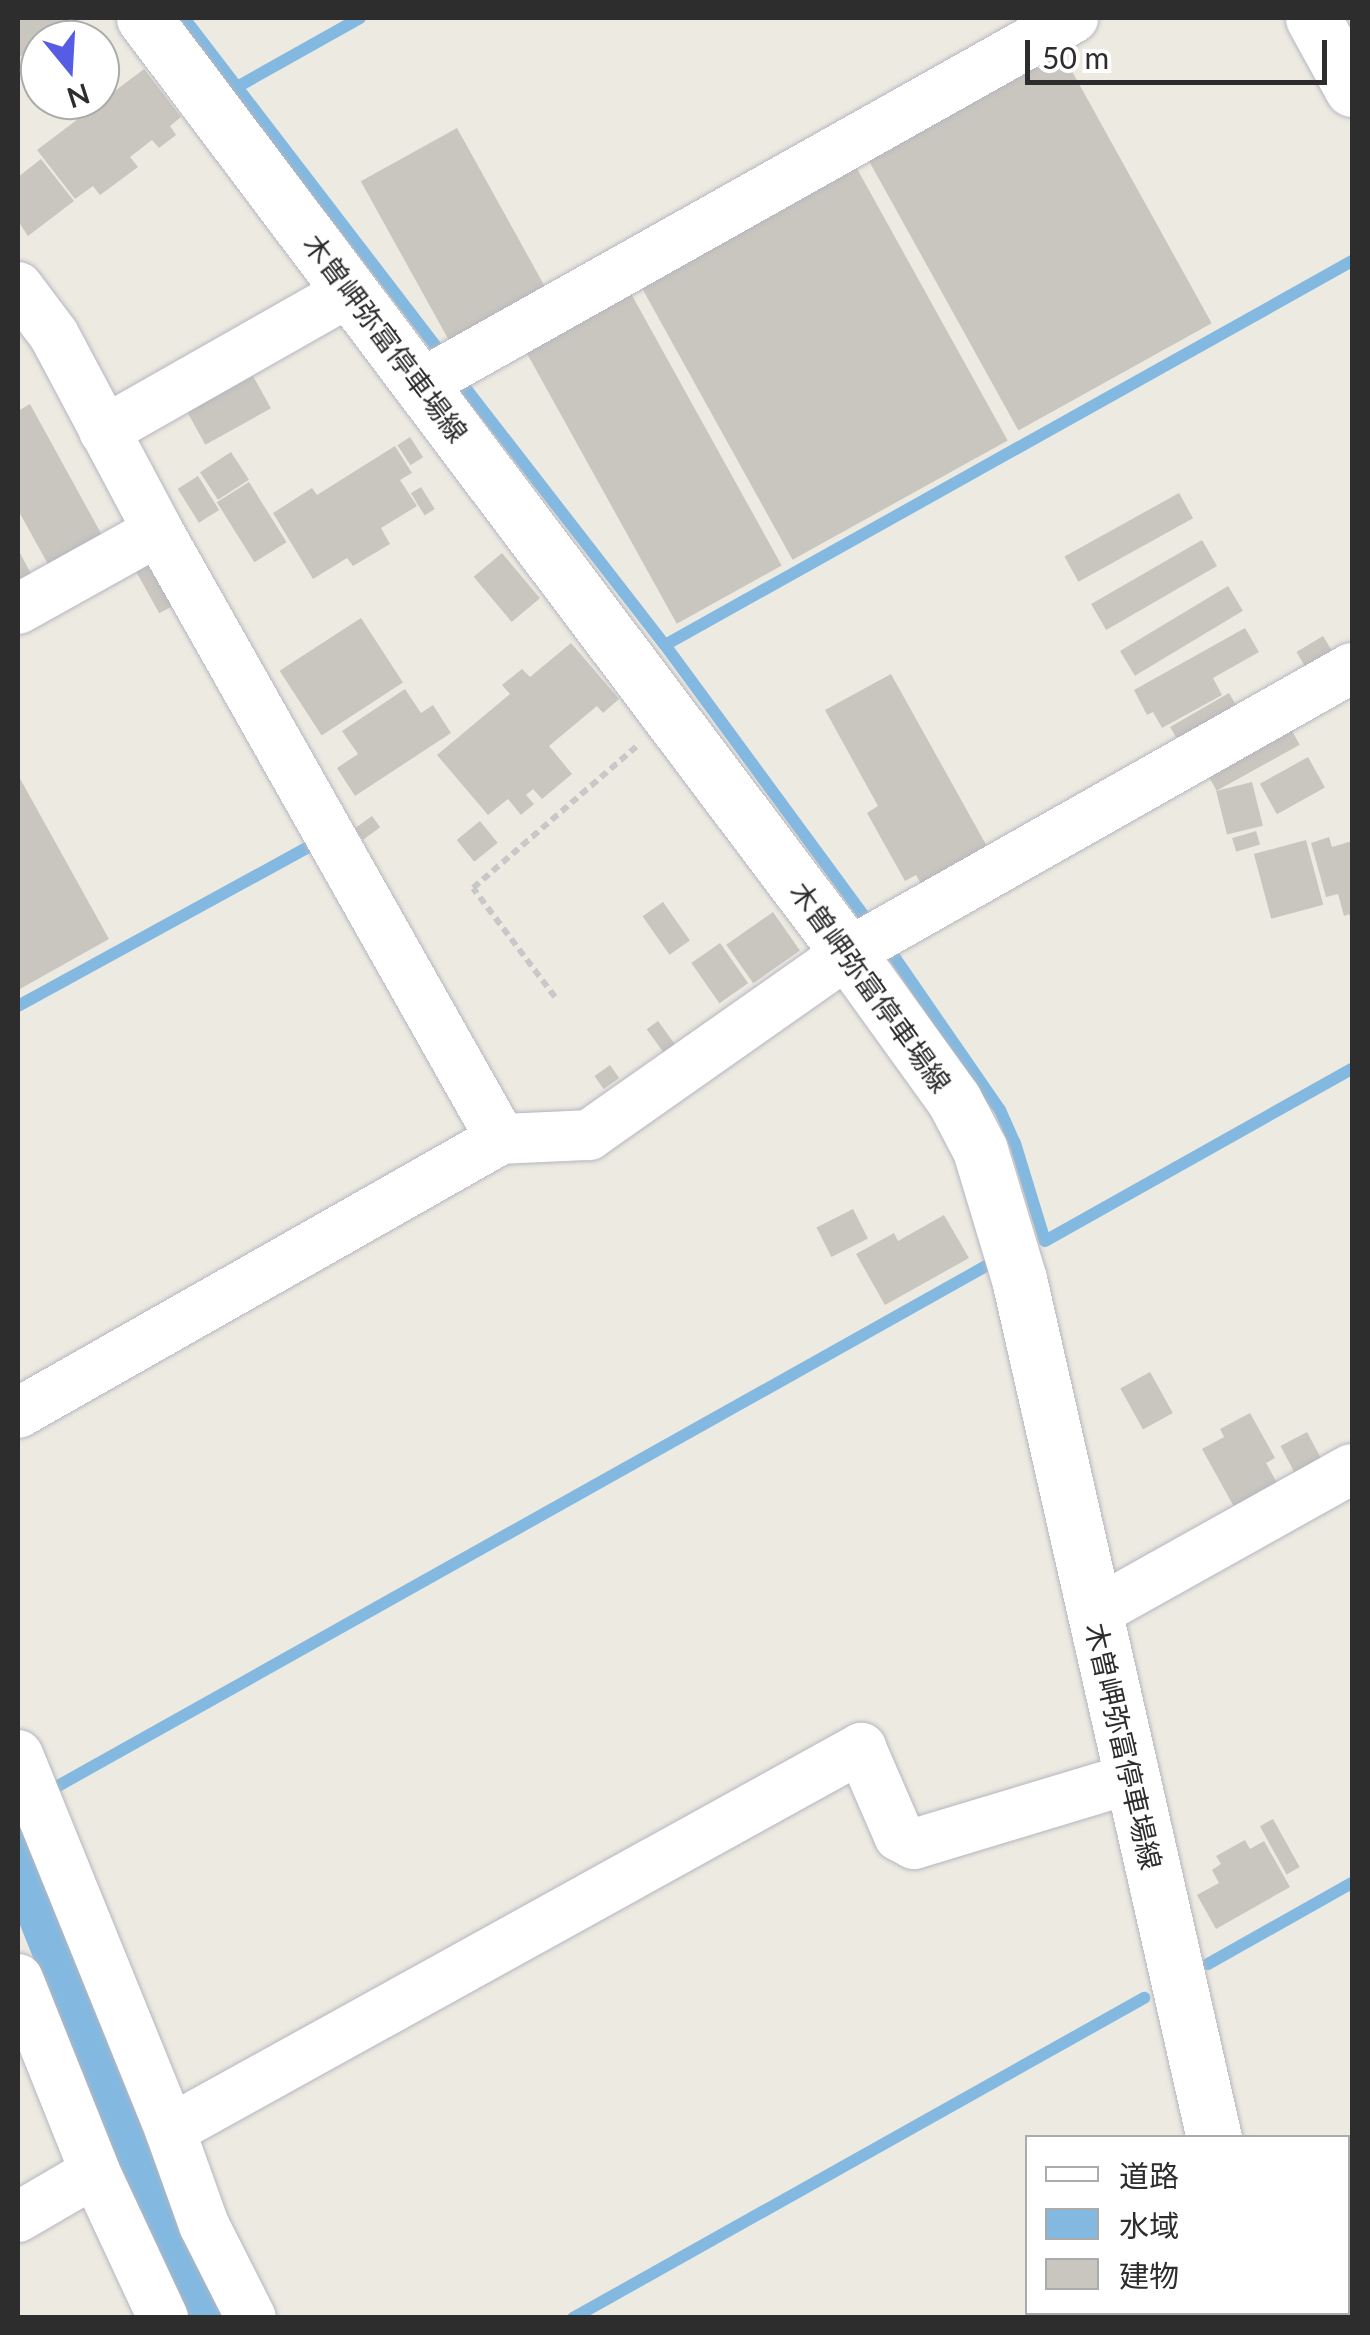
<!DOCTYPE html>
<meta charset="utf-8">
<style>
body{margin:0}
#map{position:relative;width:1370px;height:2335px;overflow:hidden;background:#edeae2;font-family:Lato,"Noto Sans JP",sans-serif}
div>[style]{position:absolute}
.water>*{inset:0;background:#83b9e1}
.stream>*{height:12px;margin:-6px;padding:0 6px;transform-origin:6px;border-radius:6px;background:#83b9e1}
.building>*{inset:0;background:#c9c6c0;transform-origin:0 0}
.path>*{height:6px;margin-top:-3px;transform-origin:0;background:repeating-linear-gradient(90deg,#c8c8c8 0 8px,transparent 0 13px)}
.roads{filter:drop-shadow(0 0 2px #b5b6bf) drop-shadow(0 0 2px #b5b6bf)}
.minor>*{height:50px;margin:-25px;padding:0 25px;transform-origin:25px;border-radius:25px;background:#fff}
.tertiary>*{height:55px;margin:-27.5px;padding:0 27.5px;transform-origin:27.5px;border-radius:27.5px;background:#fff}
.secondary>*{height:55px;margin:-27.5px;padding:0 27.5px;transform-origin:27.5px;border-radius:27.5px;background:#fff}
span{translate:-50% -50%;white-space:nowrap;text-align:center;line-height:1.15;-webkit-text-stroke:8px #fff;paint-order:stroke}
.street-label{font-size:28px;color:#2d2d2d}
.frame{position:absolute;inset:0;border:20px solid #2d2d2d;pointer-events:none}
.legend{position:absolute;left:1025px;top:2135px;width:325px;height:180px;box-sizing:border-box;background:#fff;border:2px solid #ababab;margin:0;padding:12px 18px;list-style:none;font-size:30px;color:#2d2d2d}
.legend li{display:flex;align-items:center;gap:20px;height:50px}
.legend b{width:50px;border:2px solid #ababab}
.north{position:absolute;left:20px;top:20px;width:100px;height:100px;box-sizing:border-box;background:#fff;border:2px solid #ababab;border-radius:50%;rotate:162deg;font-size:28px;font-weight:700;line-height:40px;text-align:center;color:#2d2d2d}
.north::after{content:'';display:block;margin:auto;width:35px;height:45px;background:#575ce4;clip-path:polygon(50% 0,100% 100%,50% 72%,0 100%)}
.scale{position:absolute;left:1025px;top:40px;width:302px;height:45px;box-sizing:border-box;border:5px solid #2d2d2d;border-top:0;padding-left:12px;font-size:30px;line-height:35px;white-space:nowrap;color:#2d2d2d;-webkit-text-stroke:8px #fff;paint-order:stroke}
</style>
<div id="map">
<div class="water">
<i style="clip-path:polygon(18px 1821px,184px 2232px,225px 2317px,184px 2317px,149px 2247px,18px 1920px)"></i>
</div>
<div class="stream">
<i style="left:184px;top:18px;width:422px;rotate:52.5deg"></i>
<i style="left:237px;top:87px;width:141px;rotate:-29.3deg"></i>
<i style="left:460px;top:381px;width:334px;rotate:52.2deg"></i>
<i style="left:665px;top:645px;width:340px;rotate:53.7deg"></i>
<i style="left:665px;top:645px;width:787px;rotate:-29.2deg"></i>
<i style="left:893px;top:955px;width:188px;rotate:55.4deg"></i>
<i style="left:1000px;top:1110px;width:36px;rotate:66deg"></i>
<i style="left:1015px;top:1143px;width:102px;rotate:73deg"></i>
<i style="left:1045px;top:1241px;width:352px;rotate:-29.3deg"></i>
<i style="left:18px;top:1006px;width:335px;rotate:-28.7deg"></i>
<i style="left:49px;top:1791px;width:1076px;rotate:-29.26deg"></i>
<i style="left:1208px;top:1964px;width:165px;rotate:-29.4deg"></i>
<i style="left:573px;top:2318px;width:655px;rotate:-29.27deg"></i>
</div>
<div class="building">
<i style="clip-path:polygon(18px 18px,75px 18px,18px 58px)"></i>
<i style="left:1058px;top:46px;width:317px;height:221px;rotate:61deg"></i>
<i style="clip-path:polygon(144px 69px,181px 117px,170px 126px,176px 135px,159px 148px,152px 140px,130px 157px,138px 167px,100px 195px,93px 186px,75px 199px,37px 150px)"></i>
<i style="left:457px;top:128px;width:186px;height:110px;rotate:61deg"></i>
<i style="clip-path:polygon(41px 159px,74px 201px,28px 236px,18px 221px,18px 177px)"></i>
<i style="left:855px;top:165px;width:315px;height:246px;rotate:61deg"></i>
<i style="left:629px;top:290px;width:315px;height:120px;rotate:61deg"></i>
<i style="left:253px;top:376px;width:37px;height:75px;rotate:61deg"></i>
<i style="clip-path:polygon(30px 404px,103px 537px,49px 566px,18px 510px,18px 411px)"></i>
<i style="left:410px;top:437px;width:24px;height:15px;rotate:57deg"></i>
<i style="clip-path:polygon(395px 446px,412px 473px,400px 480px,417px 506px,381px 528px,390px 544px,353px 566px,347px 558px,313px 579px,273px 513px,312px 488px,317px 495px)"></i>
<i style="left:231px;top:452px;width:33px;height:37px;rotate:57deg"></i>
<i style="left:198px;top:476px;width:40px;height:24px;rotate:58deg"></i>
<i style="left:249px;top:482px;width:71px;height:38px;rotate:58deg"></i>
<i style="left:421px;top:487px;width:26px;height:12px;rotate:58deg"></i>
<i style="left:1179px;top:493px;width:29px;height:131px;rotate:61deg"></i>
<i style="left:1202px;top:540px;width:30px;height:128px;rotate:60deg"></i>
<i style="clip-path:polygon(18px 549px,31px 574px,18px 582px)"></i>
<i style="left:502px;top:553px;width:59px;height:37px;rotate:50deg"></i>
<i style="left:156px;top:558px;width:50px;height:24px;rotate:61deg"></i>
<i style="left:1228px;top:586px;width:29px;height:126px;rotate:59deg"></i>
<i style="left:361px;top:618px;width:77px;height:97px;rotate:57deg"></i>
<i style="clip-path:polygon(1245px 628px,1259px 652px,1213px 678px,1222px 695px,1162px 728px,1153px 712px,1147px 715px,1134px 690px)"></i>
<i style="left:1323px;top:636px;width:26px;height:31px;rotate:59deg"></i>
<i style="clip-path:polygon(571px 643px,619px 699px,603px 713px,597px 706px,549px 746px,572px 774px,542px 799px,533px 789px,526px 795px,534px 804px,521px 815px,508px 799px,488px 815px,437px 755px,510px 694px,502px 685px,522px 669px,530px 677px)"></i>
<i style="clip-path:polygon(891px 674px,989px 850px,923px 887px,916px 875px,905px 881px,867px 813px,878px 806px,825px 710px)"></i>
<i style="clip-path:polygon(405px 689px,421px 713px,433px 705px,451px 733px,355px 796px,337px 768px,358px 754px,342px 731px)"></i>
<i style="left:1229px;top:693px;width:14px;height:68px;rotate:60deg"></i>
<i style="left:1291px;top:729px;width:18px;height:95px;rotate:61deg"></i>
<i style="left:1308px;top:757px;width:35px;height:55px;rotate:61deg"></i>
<i style="clip-path:polygon(18px 775px,109px 939px,18px 990px)"></i>
<i style="left:1252px;top:782px;width:45px;height:37px;rotate:76deg"></i>
<i style="left:372px;top:816px;width:14px;height:21px;rotate:54deg"></i>
<i style="left:480px;top:821px;width:28px;height:30px;rotate:51deg"></i>
<i style="left:1256px;top:831px;width:14px;height:25px;rotate:73deg"></i>
<i style="clip-path:polygon(1329px 837px,1332px 847px,1352px 841px,1352px 922px,1349px 914px,1344px 916px,1338px 894px,1326px 897px,1311px 843px)"></i>
<i style="left:1306px;top:840px;width:67px;height:54px;rotate:75deg"></i>
<i style="left:663px;top:902px;width:47px;height:25px;rotate:55deg"></i>
<i style="left:773px;top:912px;width:47px;height:57px;rotate:55deg"></i>
<i style="left:720px;top:943px;width:49px;height:35px;rotate:55deg"></i>
<i style="left:658px;top:1021px;width:36px;height:14px;rotate:54deg"></i>
<i style="left:610px;top:1065px;width:16px;height:19px;rotate:55deg"></i>
<i style="left:853px;top:1209px;width:33px;height:41px;rotate:63deg"></i>
<i style="clip-path:polygon(944px 1215px,969px 1258px,885px 1305px,856px 1254px,894px 1233px,898px 1241px)"></i>
<i style="left:1150px;top:1372px;width:47px;height:34px;rotate:61deg"></i>
<i style="clip-path:polygon(1250px 1413px,1275px 1458px,1266px 1463px,1281px 1490px,1238px 1514px,1202px 1449px,1224px 1437px,1220px 1429px)"></i>
<i style="left:1307px;top:1432px;width:40px;height:30px;rotate:62deg"></i>
<i style="left:1273px;top:1819px;width:55px;height:15px;rotate:61deg"></i>
<i style="clip-path:polygon(1245px 1840px,1250px 1849px,1264px 1841px,1290px 1887px,1216px 1929px,1197px 1895px,1219px 1883px,1212px 1870px,1221px 1864px,1216px 1856px)"></i>
</div>
<div class="path">
<i style="left:555px;top:997px;width:136px;rotate:-127deg"></i>
<i style="left:473px;top:888px;width:217px;rotate:-40.9deg"></i>
</div>
<div class="roads">
<div class="minor">
<i style="left:18px;top:287px;width:60px;rotate:53.1deg"></i>
<i style="left:54px;top:335px;width:222px;rotate:62deg"></i>
<i style="left:158px;top:531px;width:698px;rotate:60.57deg"></i>
<i style="left:501px;top:1139px;width:88px;rotate:-2.6deg"></i>
<i style="left:589px;top:1135px;width:317px;rotate:-35.1deg"></i>
<i style="left:848px;top:953px;width:579px;rotate:-29.49deg"></i>
<i style="left:421px;top:384px;width:748px;rotate:-29.31deg"></i>
<i style="left:104px;top:431px;width:283px;rotate:-29.6deg"></i>
<i style="left:18px;top:609px;width:160px;rotate:-29.1deg"></i>
<i style="left:18px;top:1413px;width:555px;rotate:-29.57deg"></i>
<i style="left:1094px;top:1613px;width:295px;rotate:-29.2deg"></i>
<i style="left:18px;top:1755px;width:405px;rotate:67.9deg"></i>
<i style="left:170px;top:2130px;width:101px;rotate:70.3deg"></i>
<i style="left:204px;top:2225px;width:104px;rotate:63.2deg"></i>
<i style="left:18px;top:1979px;width:208px;rotate:68.2deg"></i>
<i style="left:95px;top:2172px;width:161px;rotate:65deg"></i>
<i style="left:170px;top:2130px;width:790px;rotate:-28.93deg"></i>
<i style="left:861px;top:1748px;width:96px;rotate:66.6deg"></i>
<i style="left:899px;top:1836px;width:17px;rotate:28deg"></i>
<i style="left:914px;top:1844px;width:228px;rotate:-16.8deg"></i>
<i style="left:18px;top:2217px;width:89px;rotate:-30.3deg"></i>
<i style="left:1348px;top:2290px;width:5px;rotate:-37deg"></i>
</div>
<div class="tertiary">
<i style="left:1313px;top:18px;width:81px;rotate:61.2deg"></i>
</div>
<div class="secondary">
<i style="left:144px;top:18px;width:1170px;rotate:53.02deg"></i>
<i style="left:848px;top:953px;width:181px;rotate:54.2deg"></i>
<i style="left:954px;top:1100px;width:56px;rotate:62.5deg"></i>
<i style="left:980px;top:1150px;width:135px;rotate:73.2deg"></i>
<i style="left:1019px;top:1279px;width:881px;rotate:77.21deg"></i>
<i style="left:1284px;top:2312px;width:7px;rotate:63deg"></i>
</div>
</div>
<div class="street-label">
<span style="left:386px;top:338px;rotate:53deg">木曽岬弥富停車場線</span>
<span style="left:871px;top:987px;rotate:54deg">木曽岬弥富停車場線</span>
<span style="left:1124px;top:1746px;rotate:77deg">木曽岬弥富停車場線</span>
</div>
<div class="frame"></div>
<ul class="legend">
<li><b style="height:12px;background:#fff"></b>道路</li>
<li><b style="height:28px;background:#83b9e1"></b>水域</li>
<li><b style="height:28px;background:#c9c6c0"></b>建物</li>
</ul>
<div class="north">N</div>
<div class="scale">50 m</div>
</div>
